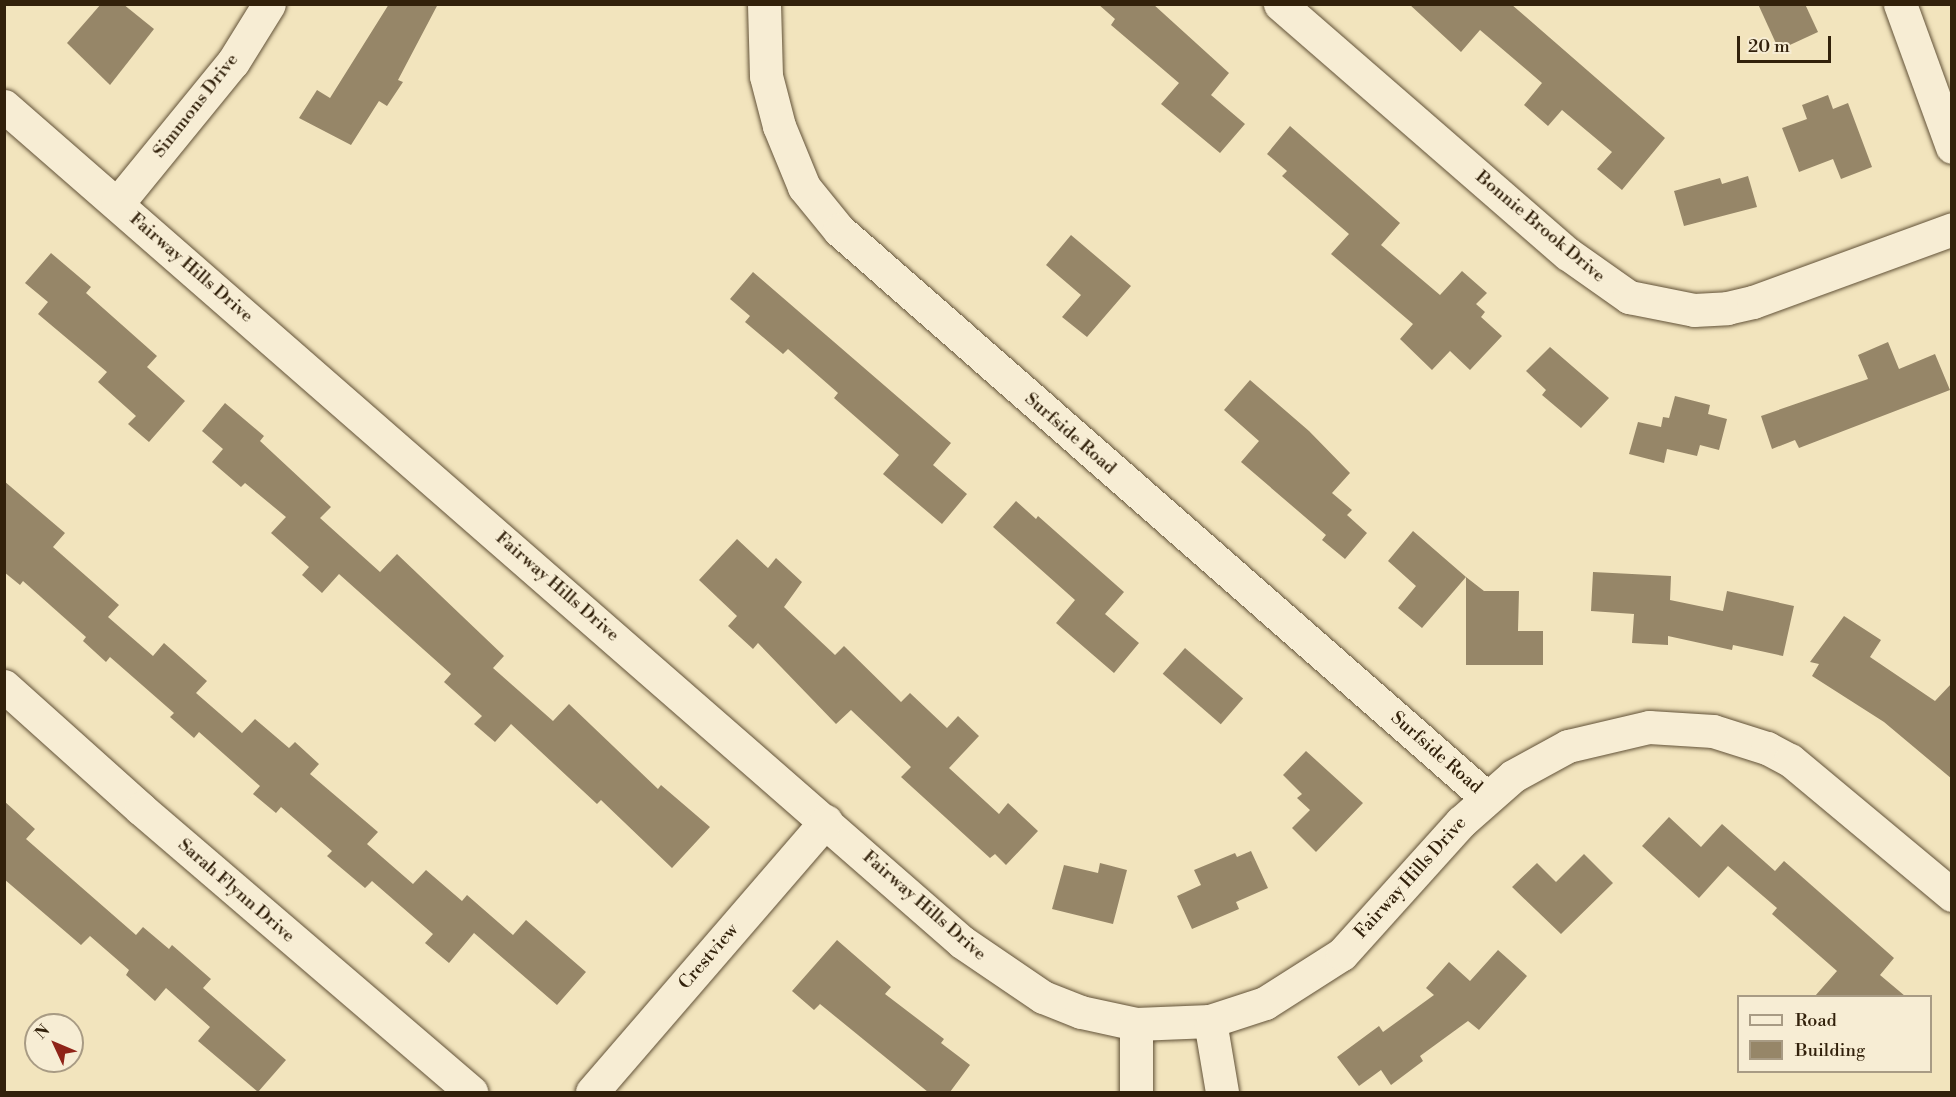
<!DOCTYPE html>
<style>
body{margin:0}
#map{position:relative;width:1956px;height:1097px;overflow:hidden;background:#f2e4bd;font-family:"Libre Bodoni",serif}
div>[style]{position:absolute}
.building>*{inset:0;background:#968668;transform-origin:0 0}
.roads{filter:drop-shadow(0 0 2px #625238) drop-shadow(0 0 2px #625238)}
.minor>*{height:33px;margin:-16.5px;padding:0 16.5px;transform-origin:16.5px;border-radius:16.5px;background:#f7edd4}
span{translate:-50% -50%;white-space:nowrap;text-align:center;line-height:1.15;-webkit-text-stroke:5px #f7edd4;paint-order:stroke}
.street-label{font-size:18px;color:#32210b}
.frame{position:absolute;inset:0;border:6px solid #32210b;pointer-events:none}
.legend{position:absolute;left:1737px;top:995px;width:195px;height:78px;box-sizing:border-box;background:#f7edd4;border:2px solid #a89b84;margin:0;padding:8px 10px;list-style:none;font-size:18px;color:#32210b}
.legend li{display:flex;align-items:center;gap:12px;height:30px}
.legend b{width:30px;border:2px solid #a89b84}
.north{position:absolute;left:24px;top:1013px;width:60px;height:60px;box-sizing:border-box;background:#f7edd4;border:2px solid #a89b84;border-radius:50%;rotate:314deg;font-size:16px;font-weight:700;line-height:24px;text-align:center;color:#32210b}
.north::after{content:'';display:block;margin:auto;width:21px;height:27px;background:#8f2418;clip-path:polygon(50% 0,100% 100%,50% 72%,0 100%)}
.scale{position:absolute;left:1737px;top:36px;width:94px;height:27px;box-sizing:border-box;border:3px solid #32210b;border-top:0;padding-left:8px;font-size:18px;line-height:21px;white-space:nowrap;color:#32210b;-webkit-text-stroke:4px #f7edd4;paint-order:stroke}
</style>
<div id="map">
<div class="building">
<i style="clip-path:polygon(101px 4px,123px 4px,154px 29px,110px 85px,67px 43px)"></i>
<i style="clip-path:polygon(389px 4px,438px 4px,398px 80px,403px 82px,387px 106px,379px 101px,351px 145px,299px 118px,317px 90px,330px 98px)"></i>
<i style="clip-path:polygon(1098px 4px,1153px 4px,1229px 73px,1211px 95px,1245px 124px,1220px 153px,1161px 104px,1179px 83px,1111px 25px,1115px 19px)"></i>
<i style="clip-path:polygon(1409px 4px,1511px 4px,1665px 138px,1622px 190px,1597px 169px,1612px 152px,1562px 110px,1548px 126px,1524px 105px,1542px 83px,1480px 30px,1461px 52px)"></i>
<i style="clip-path:polygon(1758px 4px,1805px 4px,1818px 32px,1779px 50px)"></i>
<i style="clip-path:polygon(1828px 95px,1833px 109px,1848px 103px,1872px 167px,1841px 179px,1833px 159px,1799px 172px,1782px 128px,1807px 119px,1802px 105px)"></i>
<i style="clip-path:polygon(1290px 126px,1400px 223px,1381px 245px,1440px 295px,1462px 271px,1487px 293px,1476px 304px,1485px 312px,1481px 317px,1502px 336px,1470px 370px,1450px 351px,1432px 370px,1400px 339px,1413px 324px,1331px 254px,1349px 234px,1282px 176px,1287px 171px,1267px 154px)"></i>
<i style="clip-path:polygon(1748px 176px,1757px 207px,1684px 226px,1674px 191px,1720px 178px,1722px 184px)"></i>
<i style="clip-path:polygon(1071px 235px,1131px 286px,1087px 337px,1062px 317px,1081px 295px,1046px 265px)"></i>
<i style="clip-path:polygon(51px 253px,91px 287px,86px 293px,157px 356px,147px 367px,185px 401px,149px 442px,128px 424px,136px 416px,98px 382px,107px 372px,38px 314px,48px 302px,25px 283px)"></i>
<i style="clip-path:polygon(753px 272px,951px 443px,933px 465px,967px 494px,942px 524px,883px 474px,899px 455px,834px 398px,838px 393px,788px 349px,783px 354px,745px 322px,750px 316px,730px 299px)"></i>
<i style="clip-path:polygon(1888px 342px,1899px 369px,1935px 354px,1950px 390px,1799px 448px,1795px 440px,1772px 449px,1761px 416px,1868px 379px,1858px 355px)"></i>
<i style="clip-path:polygon(1550px 347px,1609px 398px,1581px 428px,1542px 395px,1546px 390px,1526px 371px)"></i>
<i style="clip-path:polygon(1250px 380px,1309px 431px,1350px 473px,1332px 493px,1352px 510px,1347px 515px,1367px 533px,1345px 559px,1322px 540px,1326px 535px,1241px 462px,1259px 441px,1224px 410px)"></i>
<i style="clip-path:polygon(1675px 396px,1710px 405px,1708px 414px,1727px 419px,1719px 450px,1700px 445px,1697px 456px,1667px 449px,1664px 463px,1629px 454px,1638px 422px,1661px 427px,1663px 417px,1669px 418px)"></i>
<i style="clip-path:polygon(225px 403px,264px 436px,260px 441px,331px 507px,320px 518px,380px 572px,397px 554px,504px 656px,493px 668px,553px 721px,569px 704px,658px 789px,661px 785px,710px 827px,672px 868px,601px 800px,597px 804px,511px 724px,495px 742px,474px 724px,482px 716px,444px 682px,451px 674px,339px 574px,322px 593px,302px 575px,309px 567px,271px 533px,286px 517px,245px 483px,241px 487px,212px 462px,223px 449px,202px 431px)"></i>
<i style="clip-path:polygon(4px 481px,65px 533px,53px 547px,119px 605px,108px 617px,153px 656px,164px 643px,207px 681px,196px 693px,242px 733px,255px 719px,289px 748px,295px 742px,319px 764px,310px 774px,378px 832px,367px 844px,413px 884px,426px 870px,462px 901px,467px 895px,513px 935px,526px 920px,586px 972px,557px 1005px,474px 933px,449px 963px,425px 943px,433px 934px,372px 881px,365px 888px,327px 856px,332px 851px,281px 807px,276px 813px,253px 794px,260px 786px,199px 732px,194px 738px,170px 717px,174px 713px,110px 657px,106px 662px,83px 641px,86px 637px,23px 581px,20px 585px,4px 572px)"></i>
<i style="clip-path:polygon(1016px 501px,1036px 519px,1038px 516px,1124px 592px,1105px 614px,1139px 643px,1114px 673px,1056px 623px,1075px 600px,993px 527px)"></i>
<i style="clip-path:polygon(1413px 531px,1466px 577px,1422px 628px,1398px 608px,1416px 586px,1388px 561px)"></i>
<i style="clip-path:polygon(737px 539px,768px 568px,776px 558px,802px 582px,784px 607px,835px 655px,844px 646px,901px 702px,910px 693px,947px 728px,958px 716px,979px 736px,949px 768px,999px 814px,1008px 803px,1038px 831px,1006px 865px,995px 854px,990px 858px,901px 777px,911px 767px,851px 710px,836px 724px,758px 643px,753px 649px,728px 626px,737px 616px,699px 580px)"></i>
<i style="clip-path:polygon(1593px 572px,1671px 576px,1670px 600px,1723px 611px,1727px 591px,1794px 606px,1783px 656px,1733px 645px,1732px 650px,1668px 636px,1668px 645px,1632px 643px,1634px 614px,1591px 611px)"></i>
<i style="clip-path:polygon(1466px 577px,1484px 591px,1519px 591px,1518px 631px,1543px 631px,1543px 665px,1466px 665px)"></i>
<i style="clip-path:polygon(1844px 616px,1881px 640px,1870px 657px,1935px 701px,1952px 683px,1952px 779px,1884px 722px,1812px 676px,1819px 664px,1810px 662px)"></i>
<i style="left:1185px;top:648px;width:77px;height:34px;rotate:41deg"></i>
<i style="clip-path:polygon(1306px 751px,1363px 803px,1316px 852px,1292px 828px,1310px 810px,1297px 798px,1302px 794px,1283px 775px)"></i>
<i style="clip-path:polygon(4px 801px,35px 829px,26px 839px,136px 935px,143px 927px,169px 949px,172px 945px,211px 979px,203px 988px,286px 1060px,258px 1092px,198px 1041px,210px 1027px,166px 988px,155px 1001px,126px 975px,129px 970px,90px 936px,81px 945px,4px 879px)"></i>
<i style="clip-path:polygon(1669px 817px,1701px 847px,1722px 824px,1775px 871px,1784px 861px,1894px 958px,1880px 975px,1905px 996px,1815px 996px,1837px 971px,1772px 914px,1777px 908px,1728px 866px,1699px 898px,1642px 846px)"></i>
<i style="clip-path:polygon(1251px 851px,1268px 888px,1236px 902px,1239px 909px,1192px 929px,1177px 896px,1201px 885px,1194px 870px,1235px 853px,1237px 857px)"></i>
<i style="clip-path:polygon(1584px 854px,1613px 883px,1561px 934px,1512px 887px,1537px 863px,1556px 882px)"></i>
<i style="clip-path:polygon(1100px 863px,1127px 870px,1113px 924px,1052px 909px,1064px 865px,1098px 873px)"></i>
<i style="clip-path:polygon(837px 940px,891px 987px,885px 994px,944px 1039px,941px 1043px,970px 1065px,950px 1092px,928px 1092px,820px 1004px,814px 1010px,792px 991px)"></i>
<i style="clip-path:polygon(1498px 950px,1527px 976px,1479px 1030px,1468px 1021px,1420px 1056px,1423px 1061px,1391px 1085px,1381px 1070px,1359px 1086px,1337px 1057px,1379px 1026px,1383px 1032px,1434px 995px,1426px 988px,1449px 962px,1470px 981px)"></i>
</div>
<div class="roads">
<div class="minor">
<i style="left:764px;top:4px;width:72px;rotate:88.4deg"></i>
<i style="left:766px;top:76px;width:52px;rotate:75.4deg"></i>
<i style="left:779px;top:126px;width:66px;rotate:67.7deg"></i>
<i style="left:804px;top:187px;width:55px;rotate:50.9deg"></i>
<i style="left:839px;top:230px;width:860px;rotate:41.23deg"></i>
<i style="left:1280px;top:4px;width:381px;rotate:41deg"></i>
<i style="left:1568px;top:254px;width:75px;rotate:35.2deg"></i>
<i style="left:1629px;top:297px;width:66px;rotate:11.3deg"></i>
<i style="left:1694px;top:310px;width:33px;rotate:-3deg"></i>
<i style="left:1727px;top:308px;width:27px;rotate:-13deg"></i>
<i style="left:1753px;top:302px;width:212px;rotate:-20.1deg"></i>
<i style="left:1900px;top:4px;width:152px;rotate:70deg"></i>
<i style="left:4px;top:106px;width:1271px;rotate:41.11deg"></i>
<i style="left:962px;top:942px;width:98px;rotate:34.2deg"></i>
<i style="left:1043px;top:997px;width:41px;rotate:21.5deg"></i>
<i style="left:1081px;top:1012px;width:56px;rotate:12.3deg"></i>
<i style="left:1136px;top:1024px;width:74px;rotate:-2.3deg"></i>
<i style="left:1210px;top:1021px;width:58px;rotate:-18.1deg"></i>
<i style="left:1265px;top:1003px;width:91px;rotate:-32.5deg"></i>
<i style="left:1342px;top:954px;width:178px;rotate:-48deg"></i>
<i style="left:1461px;top:822px;width:69px;rotate:-41.5deg"></i>
<i style="left:1513px;top:776px;width:63px;rotate:-28.6deg"></i>
<i style="left:1568px;top:746px;width:83px;rotate:-13.2deg"></i>
<i style="left:1649px;top:727px;width:64px;rotate:3.6deg"></i>
<i style="left:1713px;top:731px;width:57px;rotate:17.5deg"></i>
<i style="left:1767px;top:748px;width:26px;rotate:28deg"></i>
<i style="left:1790px;top:760px;width:211px;rotate:39.8deg"></i>
<i style="left:117px;top:204px;width:183px;rotate:-50.8deg"></i>
<i style="left:233px;top:62px;width:68px;rotate:-58.2deg"></i>
<i style="left:4px;top:686px;width:184px;rotate:41.9deg"></i>
<i style="left:141px;top:809px;width:435px;rotate:40.6deg"></i>
<i style="left:1210px;top:1021px;width:72px;rotate:80.4deg"></i>
<i style="left:592px;top:1092px;width:358px;rotate:-49.2deg"></i>
<i style="left:1136px;top:1092px;width:68px;rotate:-90deg"></i>
</div>
</div>
<div class="street-label">
<span style="left:196px;top:106px;rotate:-52deg">Simmons Drive</span>
<span style="left:1540px;top:227px;rotate:40deg">Bonnie Brook Drive</span>
<span style="left:191px;top:268px;rotate:41deg">Fairway Hills Drive</span>
<span style="left:1070px;top:434px;rotate:41deg">Surfside Road</span>
<span style="left:557px;top:587px;rotate:41deg">Fairway Hills Drive</span>
<span style="left:1436px;top:753px;rotate:41deg">Surfside Road</span>
<span style="left:1411px;top:878px;rotate:-48deg">Fairway Hills Drive</span>
<span style="left:236px;top:891px;rotate:41deg">Sarah Flynn Drive</span>
<span style="left:924px;top:906px;rotate:41deg">Fairway Hills Drive</span>
<span style="left:709px;top:957px;rotate:-49deg">Crestview</span>
</div>
<div class="frame"></div>
<ul class="legend">
<li><b style="height:8px;background:#f7edd4"></b>Road</li>
<li><b style="height:16px;background:#968668"></b>Building</li>
</ul>
<div class="north">N</div>
<div class="scale">20 m</div>
</div>
